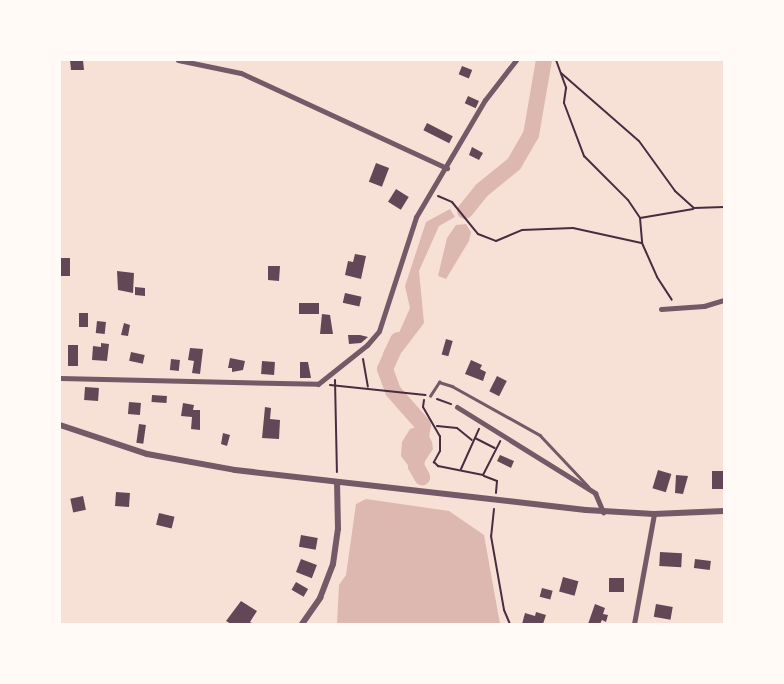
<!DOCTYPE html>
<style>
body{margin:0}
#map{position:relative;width:784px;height:684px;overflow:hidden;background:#f7e1d7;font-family:Mulish,sans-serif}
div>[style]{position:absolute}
.water>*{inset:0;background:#dcb8b0}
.river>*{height:16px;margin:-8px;padding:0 8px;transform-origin:8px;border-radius:8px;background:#dcb8b0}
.building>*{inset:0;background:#644757;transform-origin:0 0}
.path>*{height:2px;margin:-1px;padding:0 1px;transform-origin:1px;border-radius:1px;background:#4a2c40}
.service>*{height:2.5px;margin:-1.25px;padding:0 1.25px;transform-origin:1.25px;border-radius:1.25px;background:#755966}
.minor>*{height:5px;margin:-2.5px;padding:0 2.5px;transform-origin:2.5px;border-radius:2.5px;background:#755966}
.tertiary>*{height:6px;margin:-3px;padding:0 3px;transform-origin:3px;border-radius:3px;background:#755966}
span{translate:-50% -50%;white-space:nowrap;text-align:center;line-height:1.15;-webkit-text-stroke:5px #fffaf5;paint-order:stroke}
.frame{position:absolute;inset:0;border:61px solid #fffaf5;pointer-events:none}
</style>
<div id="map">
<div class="water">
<i style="clip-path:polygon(450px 209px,455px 217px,439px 226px,419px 271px,424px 323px,402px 352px,388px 357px,383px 353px,392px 336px,398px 335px,410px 308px,405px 286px,426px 222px)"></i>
<i style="clip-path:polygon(466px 224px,471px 232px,469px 241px,446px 279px,438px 276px,447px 238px,456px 225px)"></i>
<i style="clip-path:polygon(423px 425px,432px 442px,433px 449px,423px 464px,410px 468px,401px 456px,402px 442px,410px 429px)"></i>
<i style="clip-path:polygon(366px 499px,449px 511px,484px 535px,500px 624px,337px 624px,339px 585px,346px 575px,356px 504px)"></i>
</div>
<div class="river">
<i style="left:465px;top:211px;width:27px;rotate:-51deg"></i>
<i style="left:482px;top:190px;width:41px;rotate:-39.1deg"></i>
<i style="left:514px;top:164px;width:34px;rotate:-60deg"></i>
<i style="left:531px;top:135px;width:76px;rotate:-80.2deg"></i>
<i style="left:398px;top:340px;width:32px;rotate:114deg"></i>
<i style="left:385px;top:369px;width:23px;rotate:70deg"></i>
<i style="left:393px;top:391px;width:45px;rotate:48.6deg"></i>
<i style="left:423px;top:425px;width:42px;rotate:99.7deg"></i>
<i style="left:416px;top:466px;width:13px;rotate:61deg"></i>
</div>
<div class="building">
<i style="clip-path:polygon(70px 60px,83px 60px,84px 70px,71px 70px)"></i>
<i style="left:462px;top:66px;width:11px;height:9px;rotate:22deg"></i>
<i style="left:468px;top:96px;width:12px;height:8px;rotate:24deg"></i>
<i style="left:427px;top:123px;width:29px;height:8px;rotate:27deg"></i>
<i style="clip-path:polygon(472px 147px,483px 153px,479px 160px,469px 155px)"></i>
<i style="left:376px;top:163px;width:14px;height:20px;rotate:21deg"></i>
<i style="left:396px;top:189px;width:15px;height:15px;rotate:32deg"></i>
<i style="clip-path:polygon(355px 254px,366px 256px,361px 279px,345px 275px,348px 261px,353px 262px)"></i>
<i style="left:60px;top:258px;width:10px;height:18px"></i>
<i style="clip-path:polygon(268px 266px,280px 266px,279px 281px,268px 280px)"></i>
<i style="clip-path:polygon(117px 271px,134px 273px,133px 293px,118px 290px)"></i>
<i style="clip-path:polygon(135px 287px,145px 288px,145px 296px,135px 295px)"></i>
<i style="left:345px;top:293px;width:17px;height:10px;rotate:13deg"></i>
<i style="left:299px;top:303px;width:20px;height:11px"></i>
<i style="left:79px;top:313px;width:9px;height:14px"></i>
<i style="clip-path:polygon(322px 314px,330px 315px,333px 334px,320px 334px)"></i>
<i style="left:97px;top:321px;width:9px;height:12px;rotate:6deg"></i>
<i style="clip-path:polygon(124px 323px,130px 325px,128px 336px,121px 335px)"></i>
<i style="clip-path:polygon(348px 335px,360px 335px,368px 337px,361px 343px,349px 344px)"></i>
<i style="left:446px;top:339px;width:7px;height:16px;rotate:16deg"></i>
<i style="clip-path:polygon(101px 343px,109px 344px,107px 361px,92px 360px,93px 346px,101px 347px)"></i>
<i style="left:68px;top:345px;width:10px;height:21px"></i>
<i style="clip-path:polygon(190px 348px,203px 349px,200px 374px,192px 373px,194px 361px,188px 360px)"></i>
<i style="left:131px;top:352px;width:14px;height:9px;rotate:12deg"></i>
<i style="clip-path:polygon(230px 358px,245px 361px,243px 370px,232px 372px,232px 368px,228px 368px)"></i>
<i style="left:171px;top:359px;width:9px;height:11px;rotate:6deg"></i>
<i style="clip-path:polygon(471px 360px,482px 365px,480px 369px,486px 372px,483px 381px,465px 374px)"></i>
<i style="left:262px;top:361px;width:13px;height:13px;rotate:4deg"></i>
<i style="clip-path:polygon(300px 362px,308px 362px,311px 378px,300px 378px)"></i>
<i style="left:497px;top:376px;width:11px;height:17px;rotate:27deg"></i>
<i style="left:85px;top:387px;width:14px;height:13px;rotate:4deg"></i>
<i style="left:152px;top:395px;width:15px;height:7px;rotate:4deg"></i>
<i style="left:129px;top:402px;width:12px;height:12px;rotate:5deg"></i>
<i style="clip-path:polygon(183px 403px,194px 405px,193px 410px,200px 410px,200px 430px,191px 429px,192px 417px,181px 416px)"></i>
<i style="clip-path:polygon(265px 407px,271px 408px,270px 419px,280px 420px,279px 439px,262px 438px)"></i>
<i style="left:139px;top:424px;width:7px;height:19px;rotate:8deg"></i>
<i style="clip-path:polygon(223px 433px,230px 435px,227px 446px,221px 444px)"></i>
<i style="clip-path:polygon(500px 455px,514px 461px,511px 468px,497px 461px)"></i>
<i style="left:658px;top:470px;width:14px;height:19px;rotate:17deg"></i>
<i style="left:712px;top:471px;width:12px;height:18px"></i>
<i style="clip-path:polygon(676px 475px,688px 476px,683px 494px,675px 493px)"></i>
<i style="left:116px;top:492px;width:14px;height:14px;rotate:4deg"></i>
<i style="left:83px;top:496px;width:14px;height:13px;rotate:78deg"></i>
<i style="left:159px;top:513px;width:16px;height:12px;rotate:14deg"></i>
<i style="left:301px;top:535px;width:17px;height:12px;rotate:10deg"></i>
<i style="left:660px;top:552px;width:22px;height:14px;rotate:3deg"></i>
<i style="left:301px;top:559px;width:17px;height:14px;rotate:21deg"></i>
<i style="left:695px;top:559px;width:16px;height:9px;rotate:7deg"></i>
<i style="left:563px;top:577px;width:16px;height:15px;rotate:15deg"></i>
<i style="left:609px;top:578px;width:15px;height:14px"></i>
<i style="left:296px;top:582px;width:14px;height:9px;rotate:30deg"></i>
<i style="left:542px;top:588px;width:11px;height:9px;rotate:15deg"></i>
<i style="clip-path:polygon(241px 601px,257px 611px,250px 622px,254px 624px,231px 624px,226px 621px)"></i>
<i style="clip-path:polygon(595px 604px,605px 608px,603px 614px,608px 615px,606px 622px,602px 620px,600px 624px,588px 624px)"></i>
<i style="left:656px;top:604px;width:17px;height:13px;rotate:10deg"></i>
<i style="clip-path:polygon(536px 612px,546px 615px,543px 624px,522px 624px,525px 613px,535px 616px)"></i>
</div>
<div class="path">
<i style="left:556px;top:60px;width:30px;rotate:70deg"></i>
<i style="left:566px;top:88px;width:15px;rotate:98deg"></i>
<i style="left:564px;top:103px;width:57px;rotate:69.3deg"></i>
<i style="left:584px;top:156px;width:62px;rotate:45deg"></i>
<i style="left:628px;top:200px;width:22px;rotate:56deg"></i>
<i style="left:640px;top:218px;width:25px;rotate:85deg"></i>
<i style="left:642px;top:243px;width:37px;rotate:66deg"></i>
<i style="left:657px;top:277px;width:27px;rotate:57deg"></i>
<i style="left:561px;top:73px;width:103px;rotate:41.1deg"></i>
<i style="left:639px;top:141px;width:62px;rotate:54.2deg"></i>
<i style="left:675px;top:191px;width:25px;rotate:42deg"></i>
<i style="left:694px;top:208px;width:30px;rotate:-2deg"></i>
<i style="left:438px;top:196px;width:15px;rotate:23deg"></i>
<i style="left:452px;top:202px;width:41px;rotate:50.9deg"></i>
<i style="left:478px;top:234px;width:19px;rotate:21deg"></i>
<i style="left:496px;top:241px;width:28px;rotate:-23deg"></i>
<i style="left:522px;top:230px;width:51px;rotate:-2.2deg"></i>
<i style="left:573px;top:228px;width:70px;rotate:12.4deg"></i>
<i style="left:640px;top:218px;width:54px;rotate:-9.6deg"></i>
<i style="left:363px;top:359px;width:28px;rotate:80deg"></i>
<i style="left:335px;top:380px;width:92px;rotate:88.8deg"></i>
<i style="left:330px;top:385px;width:96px;rotate:6deg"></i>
<i style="left:437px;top:399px;width:15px;rotate:20deg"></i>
<i style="left:424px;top:400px;width:7px;rotate:98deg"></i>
<i style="left:423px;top:407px;width:34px;rotate:60deg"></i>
<i style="left:440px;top:436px;width:15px;rotate:90deg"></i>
<i style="left:440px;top:451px;width:13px;rotate:119deg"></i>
<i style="left:434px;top:462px;width:6px;rotate:45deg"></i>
<i style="left:438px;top:466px;width:46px;rotate:11.3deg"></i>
<i style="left:483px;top:475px;width:38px;rotate:-63deg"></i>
<i style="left:437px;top:426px;width:20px;rotate:6deg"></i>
<i style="left:457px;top:428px;width:19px;rotate:39deg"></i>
<i style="left:475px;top:438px;width:22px;rotate:27deg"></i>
<i style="left:461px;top:469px;width:44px;rotate:-65.8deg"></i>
<i style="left:484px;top:476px;width:14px;rotate:21deg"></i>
<i style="left:497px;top:481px;width:12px;rotate:95deg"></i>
<i style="left:494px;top:509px;width:27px;rotate:96deg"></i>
<i style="left:491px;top:536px;width:75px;rotate:80deg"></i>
<i style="left:504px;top:610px;width:15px;rotate:67deg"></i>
</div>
<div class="service">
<i style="left:430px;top:396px;width:17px;rotate:-57deg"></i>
<i style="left:439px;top:382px;width:14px;rotate:17deg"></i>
<i style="left:452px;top:386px;width:101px;rotate:29.1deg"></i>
<i style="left:540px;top:435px;width:71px;rotate:46.7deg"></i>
</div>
<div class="minor">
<i style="left:178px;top:60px;width:64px;rotate:11.7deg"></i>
<i style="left:241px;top:73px;width:227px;rotate:24.8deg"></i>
<i style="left:661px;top:309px;width:43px;rotate:-4deg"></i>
<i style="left:704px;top:306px;width:21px;rotate:-17deg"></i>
<i style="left:60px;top:378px;width:258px;rotate:1.3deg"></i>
<i style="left:318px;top:384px;width:63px;rotate:-38.5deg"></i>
<i style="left:367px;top:345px;width:18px;rotate:-49deg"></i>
<i style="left:379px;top:331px;width:120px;rotate:-72deg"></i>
<i style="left:416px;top:217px;width:136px;rotate:-59.5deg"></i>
<i style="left:485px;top:100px;width:51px;rotate:-52.2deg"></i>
<i style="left:457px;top:407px;width:163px;rotate:31.9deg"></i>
<i style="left:595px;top:493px;width:21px;rotate:67deg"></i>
<i style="left:634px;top:624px;width:112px;rotate:-79.7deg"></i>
</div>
<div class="tertiary">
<i style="left:60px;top:425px;width:92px;rotate:18.4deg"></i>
<i style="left:147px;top:454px;width:89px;rotate:10.3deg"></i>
<i style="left:235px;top:470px;width:353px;rotate:6.5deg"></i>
<i style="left:586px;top:510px;width:68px;rotate:3.4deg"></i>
<i style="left:654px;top:514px;width:70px;rotate:-2.5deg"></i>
<i style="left:302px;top:624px;width:32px;rotate:-55deg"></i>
<i style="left:320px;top:598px;width:36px;rotate:-69deg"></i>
<i style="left:333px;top:564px;width:35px;rotate:-82deg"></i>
<i style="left:338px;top:529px;width:47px;rotate:-91.2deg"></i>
</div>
<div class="frame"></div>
</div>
